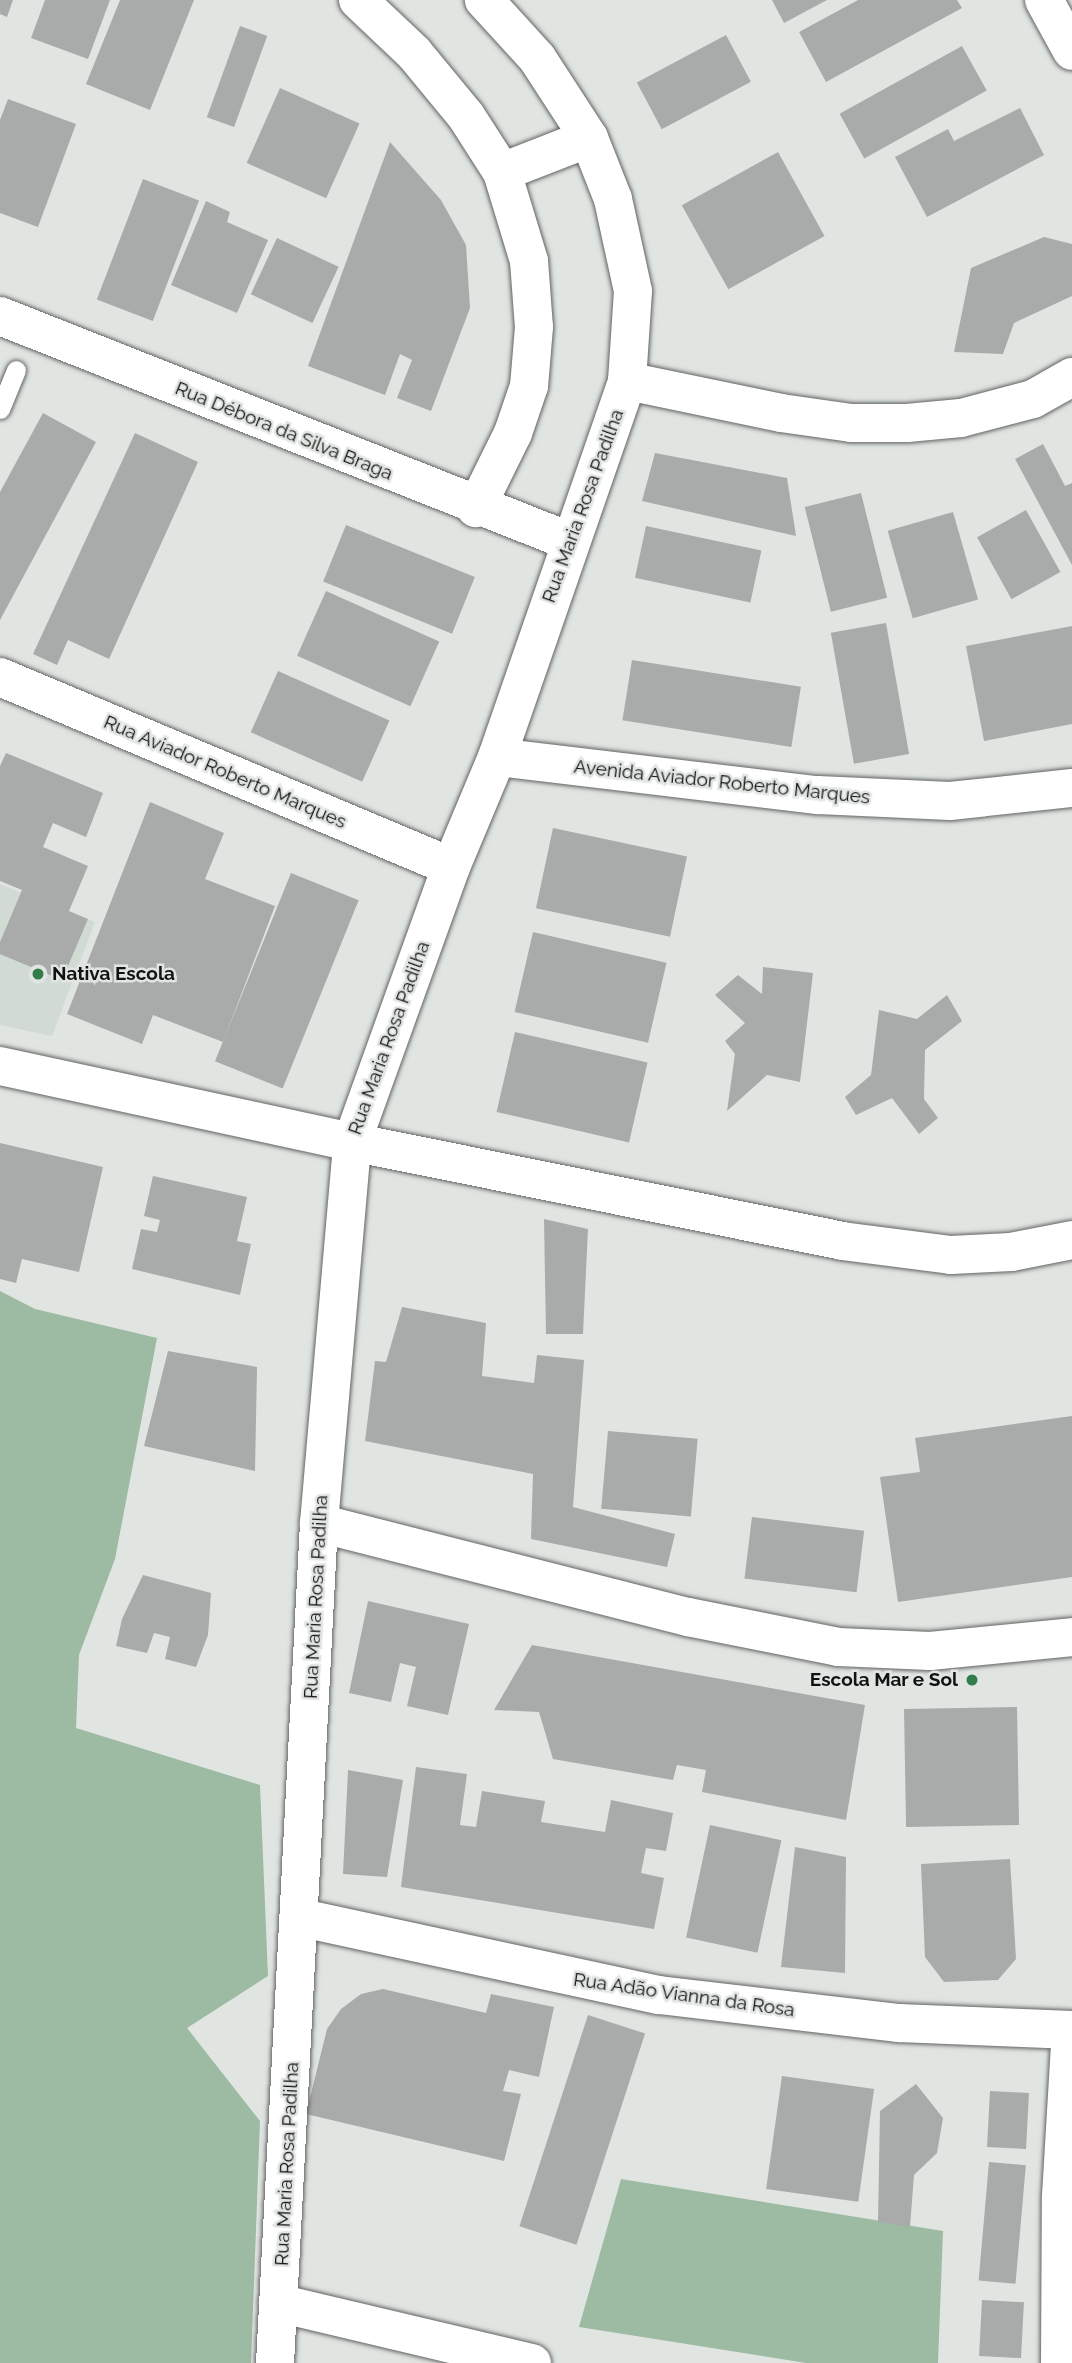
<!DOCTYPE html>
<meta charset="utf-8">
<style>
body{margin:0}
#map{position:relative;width:1072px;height:2363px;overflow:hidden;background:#e1e5e2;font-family:Raleway,sans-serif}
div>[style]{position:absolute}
.built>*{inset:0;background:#d1dbd3}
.green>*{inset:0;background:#9dbaa3}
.building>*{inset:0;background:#a8aba9;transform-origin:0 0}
.roads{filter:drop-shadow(0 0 2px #626462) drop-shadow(0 0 2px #626462)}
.lane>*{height:19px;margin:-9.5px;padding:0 9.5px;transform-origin:9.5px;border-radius:9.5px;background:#fff}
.street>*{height:38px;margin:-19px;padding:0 19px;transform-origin:19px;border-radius:19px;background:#fff}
.secondary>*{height:38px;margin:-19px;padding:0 19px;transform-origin:19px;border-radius:19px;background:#fff}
.dots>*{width:19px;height:19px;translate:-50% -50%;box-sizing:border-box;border:4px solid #e1e5e2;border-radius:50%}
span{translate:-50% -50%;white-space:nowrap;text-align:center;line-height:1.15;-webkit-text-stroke:5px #e1e5e2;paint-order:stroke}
.street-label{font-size:19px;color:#111211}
.poi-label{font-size:19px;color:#111211;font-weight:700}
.left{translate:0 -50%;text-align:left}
.right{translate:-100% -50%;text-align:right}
</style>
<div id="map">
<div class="built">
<i style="clip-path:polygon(0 884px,95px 922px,52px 1036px,0 1025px)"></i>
</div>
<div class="green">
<i style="clip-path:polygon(0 1291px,35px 1309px,157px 1338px,115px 1559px,79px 1655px,76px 1728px,260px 1785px,268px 1976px,187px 2028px,260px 2121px,251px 2363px,0 2363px)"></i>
<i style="clip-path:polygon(621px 2179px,943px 2231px,938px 2363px,806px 2363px,579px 2327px)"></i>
</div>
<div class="building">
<i style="clip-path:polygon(0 0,13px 0,7px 17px,0 14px)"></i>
<i style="clip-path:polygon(45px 0,110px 0,88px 59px,31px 38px)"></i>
<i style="clip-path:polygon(120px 0,194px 0,150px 110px,86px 84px)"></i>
<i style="clip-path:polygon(772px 0,827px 0,784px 23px)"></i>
<i style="clip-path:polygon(858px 0,957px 0,962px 8px,826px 82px,799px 32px)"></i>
<i style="left:240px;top:26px;width:29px;height:97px;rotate:20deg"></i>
<i style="left:726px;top:35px;width:53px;height:101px;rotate:62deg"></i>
<i style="left:962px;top:46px;width:51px;height:140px;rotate:61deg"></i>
<i style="left:280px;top:88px;width:87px;height:82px;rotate:24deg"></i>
<i style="clip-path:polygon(8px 99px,76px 124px,38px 227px,0 213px,0 120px)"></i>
<i style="clip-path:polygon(1020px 108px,1044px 155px,927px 217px,895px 157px,948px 129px,954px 141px)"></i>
<i style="clip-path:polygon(390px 142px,441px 200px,466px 245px,470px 308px,431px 411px,397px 398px,412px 360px,400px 354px,385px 395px,308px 366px)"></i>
<i style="left:778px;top:152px;width:96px;height:110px;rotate:61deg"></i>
<i style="left:143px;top:179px;width:60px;height:129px;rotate:21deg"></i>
<i style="clip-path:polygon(206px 201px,230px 212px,227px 222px,268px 240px,237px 313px,171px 285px)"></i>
<i style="clip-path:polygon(1044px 237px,1072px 244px,1072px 296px,1014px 323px,1003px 354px,954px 352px,971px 268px)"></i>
<i style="left:277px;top:238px;width:68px;height:62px;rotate:25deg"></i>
<i style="clip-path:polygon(43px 413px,96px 442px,0 620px,0 492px)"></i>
<i style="clip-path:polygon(135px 433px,198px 462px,109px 659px,68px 640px,57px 665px,33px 654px)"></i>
<i style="clip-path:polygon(1043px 444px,1065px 486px,1072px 483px,1072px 565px,1015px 459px)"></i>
<i style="clip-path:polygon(655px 453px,787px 478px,796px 536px,642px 501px)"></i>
<i style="left:861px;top:493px;width:108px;height:58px;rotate:76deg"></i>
<i style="left:1026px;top:510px;width:71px;height:56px;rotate:61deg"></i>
<i style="left:953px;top:512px;width:91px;height:68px;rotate:74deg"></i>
<i style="left:346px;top:525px;width:139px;height:61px;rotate:22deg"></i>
<i style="left:646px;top:526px;width:118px;height:53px;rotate:12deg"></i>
<i style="left:326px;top:591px;width:124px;height:71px;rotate:24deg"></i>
<i style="left:886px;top:623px;width:133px;height:56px;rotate:80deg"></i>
<i style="clip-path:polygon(1072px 626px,1072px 724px,984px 741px,966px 646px)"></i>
<i style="left:632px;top:660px;width:171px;height:61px;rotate:9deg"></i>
<i style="left:278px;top:671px;width:122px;height:67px;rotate:24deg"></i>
<i style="clip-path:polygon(6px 753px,103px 793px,86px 837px,53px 823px,43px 847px,88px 866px,69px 911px,88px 919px,62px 980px,0 954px,0 942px,22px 890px,0 881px,0 766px)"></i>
<i style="clip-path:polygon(150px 802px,224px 833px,205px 879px,275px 906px,223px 1042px,153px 1015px,142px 1044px,67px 1014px)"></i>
<i style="left:553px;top:828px;width:137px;height:82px;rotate:12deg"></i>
<i style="left:291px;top:873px;width:73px;height:203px;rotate:22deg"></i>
<i style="left:533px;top:932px;width:137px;height:82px;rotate:13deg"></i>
<i style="clip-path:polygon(763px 967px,813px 973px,800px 1082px,767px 1075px,727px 1111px,735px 1054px,725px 1041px,745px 1023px,715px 995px,738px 975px,762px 994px)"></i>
<i style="clip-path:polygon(947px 995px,962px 1021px,925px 1050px,924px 1099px,938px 1118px,919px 1134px,892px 1098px,856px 1115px,845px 1097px,871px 1075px,879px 1010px,917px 1019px)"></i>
<i style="left:515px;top:1032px;width:136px;height:82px;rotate:13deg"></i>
<i style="clip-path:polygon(0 1143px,103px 1167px,79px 1272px,22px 1259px,16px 1283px,0 1279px)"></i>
<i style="clip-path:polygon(153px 1176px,247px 1197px,237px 1241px,251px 1244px,240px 1295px,132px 1269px,141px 1229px,157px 1232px,160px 1220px,144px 1216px)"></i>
<i style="clip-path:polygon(544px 1219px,588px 1229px,583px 1334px,546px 1334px)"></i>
<i style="clip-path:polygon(402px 1307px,486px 1323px,482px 1376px,534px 1383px,537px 1355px,584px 1360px,573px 1507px,675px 1534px,667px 1567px,531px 1539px,533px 1474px,365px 1441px,375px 1361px,386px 1362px)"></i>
<i style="clip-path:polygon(168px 1351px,257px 1367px,255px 1471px,144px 1446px)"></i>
<i style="clip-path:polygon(1072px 1416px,1072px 1577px,898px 1602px,880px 1477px,920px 1472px,915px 1438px)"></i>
<i style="left:608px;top:1431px;width:90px;height:78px;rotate:5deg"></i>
<i style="left:752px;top:1517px;width:113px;height:62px;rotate:7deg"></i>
<i style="clip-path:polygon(143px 1575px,211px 1593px,208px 1635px,196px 1667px,165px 1659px,170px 1637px,154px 1633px,147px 1653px,116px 1646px,122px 1619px)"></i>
<i style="clip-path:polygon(368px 1601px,469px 1624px,448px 1715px,407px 1706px,416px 1667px,400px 1663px,391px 1702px,349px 1693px)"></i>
<i style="clip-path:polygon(532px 1645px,865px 1705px,846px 1820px,702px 1792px,706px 1770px,677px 1765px,673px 1780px,553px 1759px,539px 1712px,494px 1710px)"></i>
<i style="left:1017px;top:1707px;width:118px;height:113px;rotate:89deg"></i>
<i style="clip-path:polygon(416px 1767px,467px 1774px,460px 1825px,476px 1827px,482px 1791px,545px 1801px,541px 1822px,605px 1832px,611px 1800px,673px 1813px,666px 1851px,646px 1848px,641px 1873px,664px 1878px,654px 1929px,401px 1887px)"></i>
<i style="clip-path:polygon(348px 1770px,403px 1780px,387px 1877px,343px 1874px)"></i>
<i style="left:710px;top:1825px;width:73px;height:115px;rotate:12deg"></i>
<i style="clip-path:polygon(795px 1847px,846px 1857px,845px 1973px,781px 1967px)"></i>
<i style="clip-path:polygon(1010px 1859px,1016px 1959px,998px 1980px,944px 1982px,925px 1957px,921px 1864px)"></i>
<i style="clip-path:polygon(383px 1989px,486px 2013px,491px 1994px,554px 2007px,539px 2077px,509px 2070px,503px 2091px,521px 2094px,504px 2161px,306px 2114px,327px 2029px,341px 2009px,361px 1994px)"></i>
<i style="left:588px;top:2015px;width:60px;height:222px;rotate:18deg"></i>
<i style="left:782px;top:2076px;width:93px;height:114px;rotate:8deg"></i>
<i style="clip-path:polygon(916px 2084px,943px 2118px,937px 2153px,914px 2175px,910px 2227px,878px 2222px,880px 2111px)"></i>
<i style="left:990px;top:2091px;width:39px;height:56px;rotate:3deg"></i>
<i style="left:989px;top:2162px;width:37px;height:119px;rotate:5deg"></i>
<i style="left:982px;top:2300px;width:42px;height:56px;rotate:3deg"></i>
</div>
<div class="roads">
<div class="lane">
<i style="left:0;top:409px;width:42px;rotate:-67.7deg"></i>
</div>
<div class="street">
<i style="left:358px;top:0;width:77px;rotate:43.4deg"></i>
<i style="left:414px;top:53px;width:82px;rotate:50.5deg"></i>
<i style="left:466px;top:116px;width:67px;rotate:57.3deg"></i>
<i style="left:502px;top:172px;width:93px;rotate:73.1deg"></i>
<i style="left:529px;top:261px;width:66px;rotate:85.7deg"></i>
<i style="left:534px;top:327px;width:59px;rotate:94.8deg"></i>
<i style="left:529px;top:386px;width:50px;rotate:108.8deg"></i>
<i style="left:513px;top:433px;width:84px;rotate:116.3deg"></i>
<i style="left:1044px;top:0;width:58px;rotate:61.2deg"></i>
<i style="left:502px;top:172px;width:93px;rotate:-21.3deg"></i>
<i style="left:0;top:316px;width:612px;rotate:21.58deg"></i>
<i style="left:627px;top:381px;width:157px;rotate:11.7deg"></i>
<i style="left:781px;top:413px;width:71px;rotate:8.1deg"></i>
<i style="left:851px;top:423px;width:56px"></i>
<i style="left:907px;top:423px;width:54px;rotate:-5.3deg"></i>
<i style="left:961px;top:418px;width:74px;rotate:-14.8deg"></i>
<i style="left:1033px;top:399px;width:45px;rotate:-29.4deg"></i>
<i style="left:0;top:677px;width:489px;rotate:22.8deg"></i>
<i style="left:497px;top:757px;width:323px;rotate:6.8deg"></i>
<i style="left:818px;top:795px;width:132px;rotate:2.6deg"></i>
<i style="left:950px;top:801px;width:123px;rotate:-6.1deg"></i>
<i style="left:0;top:1066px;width:360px;rotate:12.2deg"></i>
<i style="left:319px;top:1523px;width:381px;rotate:14.3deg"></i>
<i style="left:688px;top:1617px;width:153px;rotate:11.3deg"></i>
<i style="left:838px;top:1647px;width:92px;rotate:2.5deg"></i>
<i style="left:930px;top:1651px;width:143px;rotate:-5.6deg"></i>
<i style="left:302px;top:1918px;width:365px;rotate:12.2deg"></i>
<i style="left:659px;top:1995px;width:242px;rotate:6.7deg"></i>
<i style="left:899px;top:2023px;width:173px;rotate:2.3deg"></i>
<i style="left:278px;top:2303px;width:261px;rotate:13.3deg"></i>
<i style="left:1060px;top:2363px;width:167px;rotate:-89.7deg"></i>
<i style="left:1061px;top:2196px;width:166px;rotate:-86.6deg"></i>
</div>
<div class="secondary">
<i style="left:352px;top:1142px;width:500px;rotate:11.4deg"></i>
<i style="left:842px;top:1241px;width:110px;rotate:7.3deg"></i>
<i style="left:951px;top:1255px;width:60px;rotate:-2.9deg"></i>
<i style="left:1011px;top:1252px;width:62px;rotate:-11.1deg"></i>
<i style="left:275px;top:2363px;width:841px;rotate:-87deg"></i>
<i style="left:319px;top:1523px;width:382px;rotate:-85deg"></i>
<i style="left:352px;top:1142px;width:292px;rotate:-70.2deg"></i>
<i style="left:451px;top:867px;width:119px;rotate:-67.3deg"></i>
<i style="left:497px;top:757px;width:398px;rotate:-70.9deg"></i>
<i style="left:627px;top:381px;width:90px;rotate:-86.2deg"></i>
<i style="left:633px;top:291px;width:94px;rotate:-102.3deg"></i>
<i style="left:613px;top:199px;width:66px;rotate:-111.5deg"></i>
<i style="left:589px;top:138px;width:95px;rotate:-123deg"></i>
<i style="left:537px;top:58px;width:79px;rotate:-132.4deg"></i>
</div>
</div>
<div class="dots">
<i style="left:38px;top:974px;background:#337d4b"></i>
<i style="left:972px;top:1680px;background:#337d4b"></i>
</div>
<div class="street-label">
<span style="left:284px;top:431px;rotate:22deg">Rua Débora da Silva Braga</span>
<span style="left:583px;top:506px;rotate:-70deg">Rua Maria Rosa Padilha</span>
<span style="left:225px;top:772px;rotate:23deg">Rua Aviador Roberto Marques</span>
<span style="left:722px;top:782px;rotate:6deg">Avenida Aviador Roberto Marques</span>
<span style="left:389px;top:1038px;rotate:-70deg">Rua Maria Rosa Padilha</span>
<span style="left:316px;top:1597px;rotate:-87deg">Rua Maria Rosa Padilha</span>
<span style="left:684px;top:1995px;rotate:8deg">Rua Adão Vianna da Rosa</span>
<span style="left:287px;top:2164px;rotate:-87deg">Rua Maria Rosa Padilha</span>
</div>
<div class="poi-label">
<span class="left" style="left:52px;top:974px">Nativa Escola</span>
<span class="right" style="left:958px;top:1680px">Escola Mar e Sol</span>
</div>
</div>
